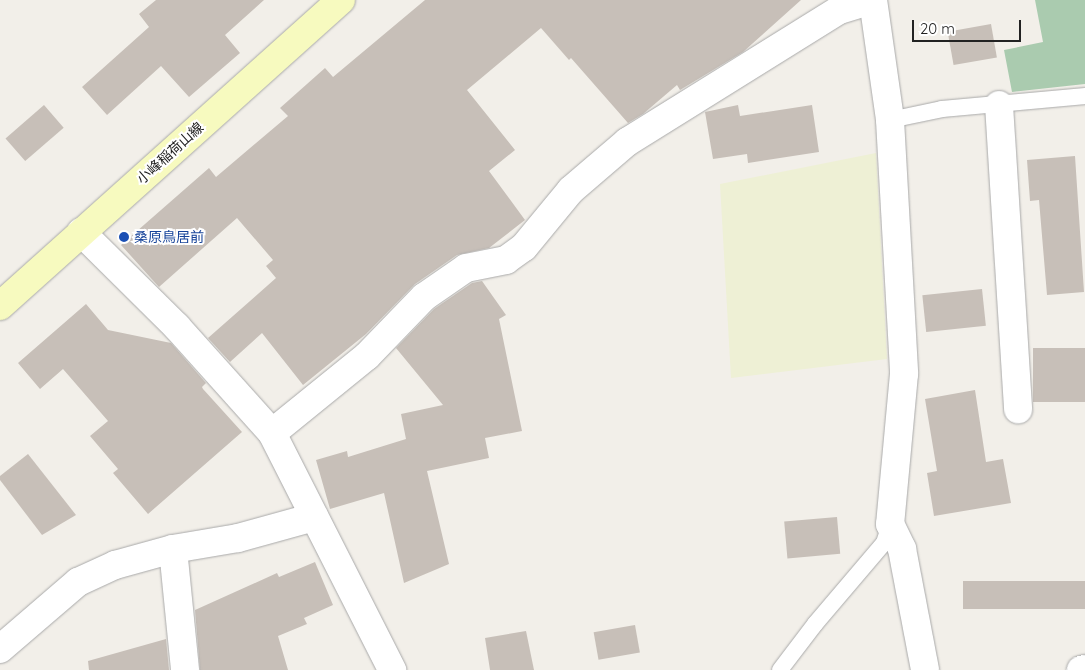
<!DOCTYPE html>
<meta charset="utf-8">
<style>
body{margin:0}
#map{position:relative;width:1085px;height:670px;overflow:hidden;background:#f2efe9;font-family:Quicksand,"Noto Sans JP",sans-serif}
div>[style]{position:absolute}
.farmland>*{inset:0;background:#eef0d5}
.cemetery>*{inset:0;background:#aacbaf}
.building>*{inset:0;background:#c7bfb8;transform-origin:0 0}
.roads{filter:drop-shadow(0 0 1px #a9a9a9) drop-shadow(0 0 1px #a9a9a9)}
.service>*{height:16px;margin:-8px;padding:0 8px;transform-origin:8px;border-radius:8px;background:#fff}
.minor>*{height:28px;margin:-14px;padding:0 14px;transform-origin:14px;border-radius:14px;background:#fff}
.secondary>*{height:28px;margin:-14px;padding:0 14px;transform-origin:14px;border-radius:14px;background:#f7fabf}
.dots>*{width:14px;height:14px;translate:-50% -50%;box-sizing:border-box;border:2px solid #fff;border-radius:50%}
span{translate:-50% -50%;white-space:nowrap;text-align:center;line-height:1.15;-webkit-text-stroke:4px #fff;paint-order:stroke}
.street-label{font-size:14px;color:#222}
.transit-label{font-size:14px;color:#164399}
.left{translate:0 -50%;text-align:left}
.scale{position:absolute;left:912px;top:20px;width:109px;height:22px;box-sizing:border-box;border:2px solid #222;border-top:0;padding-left:6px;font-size:15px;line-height:18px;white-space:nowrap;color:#222;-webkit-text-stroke:4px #fff;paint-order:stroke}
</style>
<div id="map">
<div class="farmland">
<i style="clip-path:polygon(876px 153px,887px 359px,731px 378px,720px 184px)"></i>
</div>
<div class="cemetery">
<i style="clip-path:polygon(1035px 0,1085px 0,1085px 84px,1012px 92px,1004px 50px,1043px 42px)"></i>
</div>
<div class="building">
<i style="clip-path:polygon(156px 0,264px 0,225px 35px,240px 53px,189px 97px,161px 66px,107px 115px,82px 87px,149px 27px,139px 14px)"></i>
<i style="clip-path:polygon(425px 0,801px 0,743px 52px,680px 90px,677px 85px,643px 114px,628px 123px,571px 58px,569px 60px,541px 28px,467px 90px,515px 150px,489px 171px,525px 220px,489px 248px,457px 255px,415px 284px,366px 334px,303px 385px,262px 333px,230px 362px,208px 338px,276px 278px,266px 266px,273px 260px,237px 218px,159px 287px,121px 245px,209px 168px,216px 177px,288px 116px,280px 108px,325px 68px,333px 77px)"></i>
<i style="left:991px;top:24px;width:34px;height:44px;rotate:80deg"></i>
<i style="left:44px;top:105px;width:30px;height:51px;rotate:49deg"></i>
<i style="clip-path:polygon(738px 105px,740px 116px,812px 105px,819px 152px,748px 163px,747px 154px,713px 159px,705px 112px)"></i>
<i style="clip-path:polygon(1075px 156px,1084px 292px,1047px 295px,1039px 200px,1030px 201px,1027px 160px)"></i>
<i style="clip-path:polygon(482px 281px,506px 315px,499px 319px,522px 431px,485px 438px,489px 458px,427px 471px,449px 564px,404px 583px,384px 493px,330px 509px,316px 460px,347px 451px,348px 457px,406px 439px,401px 414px,443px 405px,396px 348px,434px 309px,472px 283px)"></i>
<i style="left:982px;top:289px;width:37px;height:60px;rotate:84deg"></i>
<i style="clip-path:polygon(86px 304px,108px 330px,171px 343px,206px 383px,202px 387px,203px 389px,242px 432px,148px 514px,113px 473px,118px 469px,90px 436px,108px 421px,63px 369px,40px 389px,18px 363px)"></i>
<i style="left:1085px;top:348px;width:54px;height:52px;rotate:90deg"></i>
<i style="clip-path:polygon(975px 390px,986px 462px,1003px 459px,1011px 503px,934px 516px,927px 473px,937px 471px,925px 399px)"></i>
<i style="clip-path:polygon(28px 454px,76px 515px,42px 535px,0 480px,0 476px)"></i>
<i style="left:837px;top:517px;width:37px;height:53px;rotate:85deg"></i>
<i style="clip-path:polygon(315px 562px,333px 605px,304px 618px,307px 624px,278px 636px,288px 670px,200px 670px,195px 610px,277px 573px,279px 577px)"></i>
<i style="left:1085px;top:581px;width:28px;height:122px;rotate:90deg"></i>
<i style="left:635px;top:625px;width:28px;height:42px;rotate:80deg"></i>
<i style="clip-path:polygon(526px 631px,534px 670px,490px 670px,485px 638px)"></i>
<i style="clip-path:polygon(166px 639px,169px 670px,89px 670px,88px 661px)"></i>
</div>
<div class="roads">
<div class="service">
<i style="left:890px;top:120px;width:53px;rotate:-11.9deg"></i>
<i style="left:942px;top:109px;width:144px;rotate:-5.2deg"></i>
<i style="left:780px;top:670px;width:58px;rotate:-52.7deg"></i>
<i style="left:815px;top:624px;width:106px;rotate:-49.6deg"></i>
<i style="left:884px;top:543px;width:20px;rotate:-72deg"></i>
</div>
<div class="minor">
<i style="left:873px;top:0;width:121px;rotate:81.9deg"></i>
<i style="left:890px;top:120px;width:254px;rotate:86.8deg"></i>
<i style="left:904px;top:374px;width:151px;rotate:95.3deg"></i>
<i style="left:890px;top:524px;width:28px;rotate:64deg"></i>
<i style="left:902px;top:549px;width:123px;rotate:79.2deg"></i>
<i style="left:999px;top:105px;width:305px;rotate:86.4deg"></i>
<i style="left:81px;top:232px;width:135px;rotate:44.7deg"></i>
<i style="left:177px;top:327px;width:142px;rotate:48.1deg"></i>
<i style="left:272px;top:433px;width:266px;rotate:63.1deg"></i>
<i style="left:272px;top:433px;width:122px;rotate:-39deg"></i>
<i style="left:367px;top:356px;width:82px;rotate:-46deg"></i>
<i style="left:424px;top:297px;width:51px;rotate:-34.6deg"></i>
<i style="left:466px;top:268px;width:41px;rotate:-11.3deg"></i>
<i style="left:506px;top:260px;width:22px;rotate:-36deg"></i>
<i style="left:524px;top:247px;width:74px;rotate:-50.5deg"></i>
<i style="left:571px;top:190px;width:74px;rotate:-40.6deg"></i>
<i style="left:627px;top:142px;width:250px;rotate:-31.9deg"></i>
<i style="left:839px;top:10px;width:34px;rotate:-17deg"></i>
<i style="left:173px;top:549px;width:122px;rotate:84.3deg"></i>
<i style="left:0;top:649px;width:103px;rotate:-40.7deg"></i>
<i style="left:78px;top:582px;width:41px;rotate:-24.7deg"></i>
<i style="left:115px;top:565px;width:60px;rotate:-15.4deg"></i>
<i style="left:173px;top:549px;width:66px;rotate:-9.6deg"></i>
<i style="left:238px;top:538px;width:79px;rotate:-15.4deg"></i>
<i style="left:1081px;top:670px;width:4px;rotate:-14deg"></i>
</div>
<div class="secondary">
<i style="left:0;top:306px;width:458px;rotate:-41.9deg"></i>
</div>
</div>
<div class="dots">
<i style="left:124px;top:237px;background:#1a4fb4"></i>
</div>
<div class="street-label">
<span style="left:170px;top:153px;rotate:-42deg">小峰稲荷山線</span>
</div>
<div class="transit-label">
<span class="left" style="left:134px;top:237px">桑原鳥居前</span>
</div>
<div class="scale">20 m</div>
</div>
